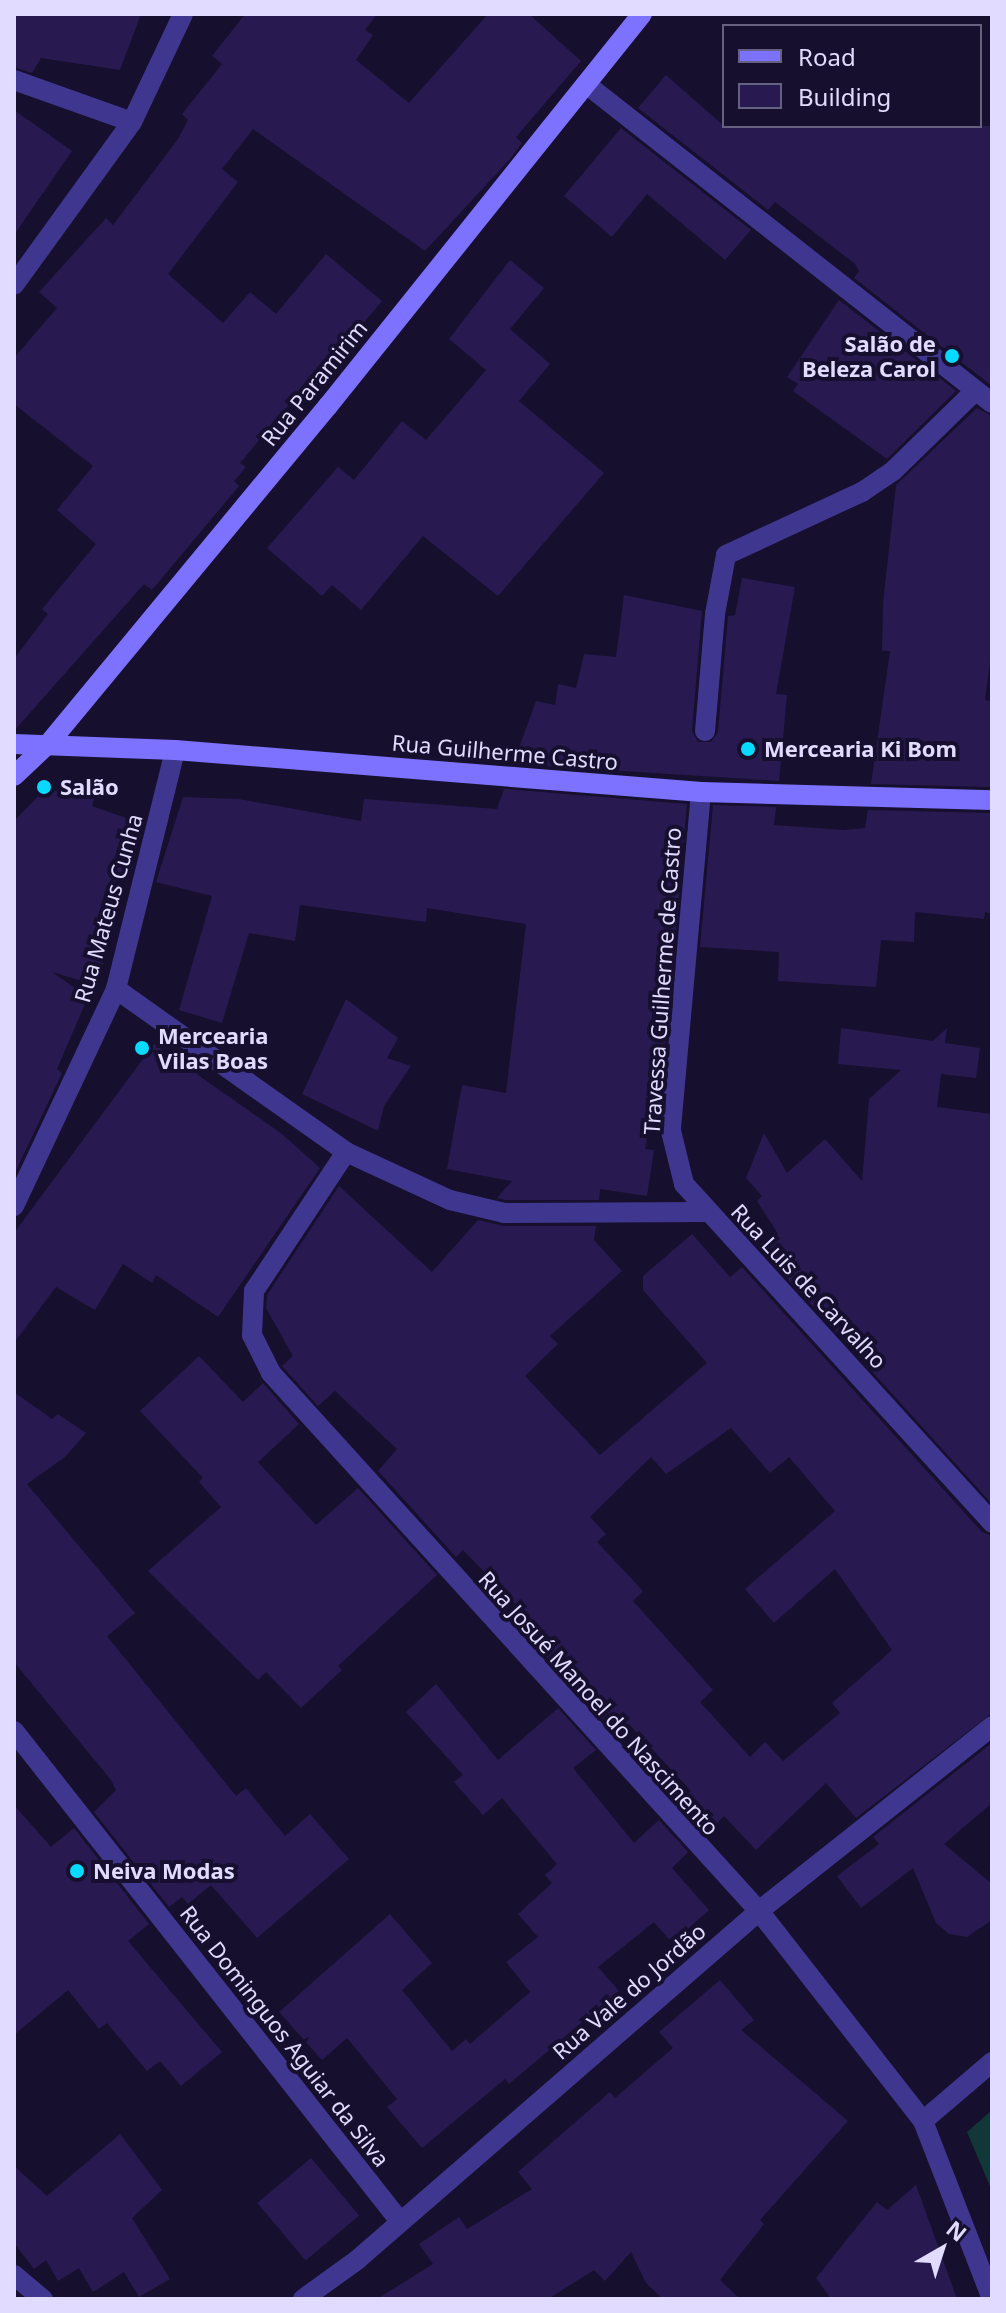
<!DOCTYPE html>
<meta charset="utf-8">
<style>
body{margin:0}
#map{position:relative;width:1006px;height:2313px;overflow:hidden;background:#160f2d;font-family:"Noto Sans",sans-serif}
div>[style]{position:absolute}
.green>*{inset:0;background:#123738}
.building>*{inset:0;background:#281a50;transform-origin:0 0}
.street>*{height:20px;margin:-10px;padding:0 10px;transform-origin:10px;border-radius:10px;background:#3f378f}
.secondary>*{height:20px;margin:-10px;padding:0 10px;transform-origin:10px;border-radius:10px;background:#7d72ff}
.dots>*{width:22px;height:22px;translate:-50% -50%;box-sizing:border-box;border:4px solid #160f2d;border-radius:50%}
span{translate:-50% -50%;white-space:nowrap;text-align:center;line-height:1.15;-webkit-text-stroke:8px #160f2d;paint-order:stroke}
.poi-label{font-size:22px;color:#e1dbff;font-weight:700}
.right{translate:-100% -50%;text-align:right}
.left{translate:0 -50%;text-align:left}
.street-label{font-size:22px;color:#e1dbff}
.frame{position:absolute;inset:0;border:16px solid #e1dbff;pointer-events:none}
.legend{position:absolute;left:722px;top:24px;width:260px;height:104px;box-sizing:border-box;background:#160f2d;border:2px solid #676181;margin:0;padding:10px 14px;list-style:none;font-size:24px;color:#e1dbff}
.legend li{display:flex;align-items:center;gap:16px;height:40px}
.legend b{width:40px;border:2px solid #676181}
.north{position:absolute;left:902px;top:2209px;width:80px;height:80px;-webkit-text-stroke:6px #160f2d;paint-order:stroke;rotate:39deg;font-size:22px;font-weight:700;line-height:32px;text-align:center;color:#e1dbff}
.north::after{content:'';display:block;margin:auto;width:28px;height:36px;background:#e1dbff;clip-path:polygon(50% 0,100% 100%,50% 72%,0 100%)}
</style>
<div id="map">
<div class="green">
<i style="clip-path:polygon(992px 2110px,992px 2191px,967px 2132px)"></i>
</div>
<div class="building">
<i style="clip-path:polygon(14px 14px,141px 14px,120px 70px,41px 58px,32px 73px,14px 67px)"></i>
<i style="clip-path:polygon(245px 14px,377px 14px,365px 30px,373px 35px,356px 60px,409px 103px,488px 14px,529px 14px,581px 61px,516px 137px,522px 143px,509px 160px,425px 251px,253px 129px,222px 169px,238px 182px,168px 274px,223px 323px,250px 292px,276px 314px,326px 254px,382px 301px,331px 362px,337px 368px,312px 396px,303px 388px,240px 463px,246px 467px,234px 481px,239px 486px,152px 590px,144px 584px,14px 731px,14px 659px,48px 614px,42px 609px,96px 544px,57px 510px,93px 466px,14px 404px,14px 358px,57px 308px,39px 292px,106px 218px,113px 225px,178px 139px,188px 120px,182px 114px,222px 64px,212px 56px)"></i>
<i style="clip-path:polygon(666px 75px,724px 126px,992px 126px,992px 386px,854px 278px,859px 271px,855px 264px,775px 202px,768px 210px,638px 108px)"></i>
<i style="clip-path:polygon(14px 110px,72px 151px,14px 235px)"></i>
<i style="clip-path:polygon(621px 128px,751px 230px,725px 260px,647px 194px,612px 237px,564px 196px)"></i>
<i style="clip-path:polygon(510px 260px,544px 288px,510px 329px,550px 364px,519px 401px,604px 473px,498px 596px,423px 536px,361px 610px,332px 585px,322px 596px,267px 548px,338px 467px,354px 480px,402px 421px,426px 440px,486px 370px,449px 339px)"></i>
<i style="clip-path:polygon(839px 300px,956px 391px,887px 459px,793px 391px,798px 384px,787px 377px)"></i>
<i style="clip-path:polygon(977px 408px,992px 416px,992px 647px,985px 700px,992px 701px,992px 787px,871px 784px,890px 651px,882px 651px,883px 603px,896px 485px)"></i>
<i style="clip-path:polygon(742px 578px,795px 587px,776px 694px,787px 695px,779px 781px,513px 764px,536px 701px,555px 705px,558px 684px,576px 688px,584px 654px,616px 657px,624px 595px,702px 611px,692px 731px,698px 742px,711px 742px,718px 732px,728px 616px,735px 615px)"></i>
<i style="clip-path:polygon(45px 789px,95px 797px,92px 806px,143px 824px,130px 876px,118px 874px,101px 933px,111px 939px,95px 991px,85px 982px,52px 972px,88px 997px,57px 1069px,62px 1073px,14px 1175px,14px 821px)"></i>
<i style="clip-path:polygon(504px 789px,687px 804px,666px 1039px,645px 1149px,654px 1150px,647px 1196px,600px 1189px,599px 1200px,506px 1200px,497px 1198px,512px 1181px,447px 1169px,462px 1085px,506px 1093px,526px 924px,427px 908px,426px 922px,300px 905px,295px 941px,249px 933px,222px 1023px,179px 1010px,212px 896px,156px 882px,183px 797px,239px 799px,361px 821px,364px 799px,497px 809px)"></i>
<i style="clip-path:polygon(713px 805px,776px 807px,774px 825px,844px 830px,865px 828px,868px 810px,992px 813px,992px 914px,985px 912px,984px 919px,915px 912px,914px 942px,881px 940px,876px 987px,778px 981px,779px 952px,700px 947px)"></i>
<i style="clip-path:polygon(346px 999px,398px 1038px,387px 1058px,411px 1066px,384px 1106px,378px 1131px,302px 1094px)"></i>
<i style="clip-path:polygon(841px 1028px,933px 1041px,947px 1028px,945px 1043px,980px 1048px,976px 1078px,941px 1074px,937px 1107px,992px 1114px,992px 1504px,761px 1249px,778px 1234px,757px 1201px,762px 1196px,746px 1178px,764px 1133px,787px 1173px,825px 1139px,862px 1181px,869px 1099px,901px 1070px,838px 1064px)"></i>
<i style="clip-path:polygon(154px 1044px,282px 1134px,320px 1168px,218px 1317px,156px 1275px,152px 1283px,123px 1264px,95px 1310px,56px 1287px,14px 1343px,14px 1233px)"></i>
<i style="clip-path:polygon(evenodd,339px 1186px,432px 1272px,478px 1220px,504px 1226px,596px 1226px,594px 1240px,622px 1271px,550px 1336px,558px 1344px,525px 1376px,600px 1455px,707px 1363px,643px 1290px,643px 1276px,692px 1234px,730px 1277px,742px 1267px,982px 1532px,992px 1536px,992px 1713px,856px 1818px,826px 1783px,756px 1850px,724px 1816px,706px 1834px,678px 1803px,691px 1791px,629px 1724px,616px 1734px,510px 1617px,519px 1608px,463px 1550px,456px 1557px,378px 1471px,397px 1449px,335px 1391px,318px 1406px,282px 1366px,293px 1356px,266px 1308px,267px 1295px,339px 1186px,731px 1428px,770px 1473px,789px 1457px,835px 1511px,745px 1589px,774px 1623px,835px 1569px,892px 1650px,832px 1703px,840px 1713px,783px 1761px,765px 1742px,750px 1757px,700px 1702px,713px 1690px,633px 1601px,643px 1591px,597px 1542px,606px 1534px,590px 1517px,651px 1457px,666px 1474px,731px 1428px)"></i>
<i style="clip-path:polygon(199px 1356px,243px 1402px,263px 1383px,299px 1424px,258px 1462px,316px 1525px,358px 1488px,437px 1575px,338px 1666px,342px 1670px,301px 1708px,266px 1672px,258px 1680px,148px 1571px,221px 1507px,199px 1482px,203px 1478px,140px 1411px)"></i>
<i style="clip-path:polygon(14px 1392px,52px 1419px,58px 1414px,86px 1433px,65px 1457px,27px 1484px,135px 1613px,107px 1636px,236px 1796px,246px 1788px,285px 1836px,310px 1814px,349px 1859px,257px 1938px,211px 1885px,188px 1904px,182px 1897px,169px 1907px,94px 1812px,116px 1790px,111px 1780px,14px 1662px)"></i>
<i style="clip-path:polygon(436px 1684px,498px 1760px,558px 1708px,596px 1750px,573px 1768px,634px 1843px,659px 1820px,688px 1852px,672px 1868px,709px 1910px,672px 1943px,654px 1922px,598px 1967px,619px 1991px,509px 2084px,505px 2079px,422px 2148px,387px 2107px,397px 2099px,347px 2038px,322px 2060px,279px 2012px,390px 1914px,432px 1963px,402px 1990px,452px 2051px,466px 2039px,470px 2044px,530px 1992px,506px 1962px,538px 1937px,518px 1914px,552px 1883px,545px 1875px,557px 1864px,502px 1798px,483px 1815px,454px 1782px,463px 1775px,406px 1712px)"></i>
<i style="clip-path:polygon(992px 1743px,992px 1803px,944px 1844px,992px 1884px,992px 1920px,967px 1937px,949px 1934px,936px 1923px,913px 1868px,861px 1908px,837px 1876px,879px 1844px,873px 1837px)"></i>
<i style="clip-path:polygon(14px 1805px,51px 1847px,74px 1828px,149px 1924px,128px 1941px,222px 2052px,181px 2086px,160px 2061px,147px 2071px,107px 2023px,99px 2029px,68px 1990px,14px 2035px)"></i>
<i style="clip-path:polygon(720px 1980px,754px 2020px,741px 2030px,848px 2121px,760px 2220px,764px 2224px,720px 2280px,740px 2299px,663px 2299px,646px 2283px,631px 2252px,605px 2281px,594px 2270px,548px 2299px,377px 2299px,433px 2264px,419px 2244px,459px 2217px,467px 2229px,532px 2189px,518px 2172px,610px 2092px,615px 2098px,673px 2048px,659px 2032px)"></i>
<i style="clip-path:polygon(120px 2134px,162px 2190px,132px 2218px,170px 2279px,139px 2297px,124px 2272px,93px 2292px,79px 2268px,58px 2281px,46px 2260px,34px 2269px,14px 2243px,14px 2166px,47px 2196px)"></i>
<i style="left:311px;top:2158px;width:75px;height:70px;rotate:50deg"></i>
<i style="clip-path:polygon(916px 2185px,957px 2299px,831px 2299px,816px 2278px,877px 2202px,887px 2210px)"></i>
</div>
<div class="street">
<i style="left:14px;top:80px;width:125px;rotate:19.6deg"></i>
<i style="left:586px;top:84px;width:516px;rotate:38.16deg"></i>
<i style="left:14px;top:285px;width:201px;rotate:-54.1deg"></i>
<i style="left:132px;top:122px;width:119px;rotate:-64.7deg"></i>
<i style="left:705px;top:731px;width:117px;rotate:-85.1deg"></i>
<i style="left:715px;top:614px;width:60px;rotate:-79.4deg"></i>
<i style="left:726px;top:555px;width:150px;rotate:-24.9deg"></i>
<i style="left:862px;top:492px;width:37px;rotate:-34deg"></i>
<i style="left:893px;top:471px;width:113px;rotate:-44.3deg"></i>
<i style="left:701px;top:792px;width:340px;rotate:95.1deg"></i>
<i style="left:671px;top:1131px;width:55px;rotate:76.2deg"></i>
<i style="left:684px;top:1184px;width:458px;rotate:47.7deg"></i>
<i style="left:116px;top:989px;width:282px;rotate:35.3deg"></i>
<i style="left:346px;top:1152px;width:115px;rotate:24.8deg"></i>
<i style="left:450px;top:1200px;width:56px;rotate:13.5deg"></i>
<i style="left:504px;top:1213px;width:202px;rotate:-0.3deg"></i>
<i style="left:346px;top:1152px;width:167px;rotate:123.5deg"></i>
<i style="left:254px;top:1291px;width:44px;rotate:92.6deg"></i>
<i style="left:252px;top:1335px;width:42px;rotate:63.4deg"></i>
<i style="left:271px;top:1373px;width:726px;rotate:47.79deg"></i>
<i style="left:759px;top:1911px;width:266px;rotate:52deg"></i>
<i style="left:923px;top:2121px;width:191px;rotate:68.8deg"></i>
<i style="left:14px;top:1206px;width:240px;rotate:-64.8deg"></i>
<i style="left:116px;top:989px;width:246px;rotate:-76.1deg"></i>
<i style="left:14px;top:1731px;width:622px;rotate:51.79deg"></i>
<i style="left:923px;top:2121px;width:91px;rotate:-40.5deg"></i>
<i style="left:14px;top:2275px;width:38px;rotate:40deg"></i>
<i style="left:303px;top:2299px;width:67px;rotate:-35.8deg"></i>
<i style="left:357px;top:2260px;width:532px;rotate:-40.96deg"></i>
<i style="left:759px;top:1911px;width:298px;rotate:-38.4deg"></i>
</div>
<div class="secondary">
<i style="left:14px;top:744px;width:161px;rotate:2.1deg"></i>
<i style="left:175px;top:750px;width:528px;rotate:4.57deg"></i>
<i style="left:701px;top:792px;width:291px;rotate:1.6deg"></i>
<i style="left:14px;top:776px;width:48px;rotate:-43.3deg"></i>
<i style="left:49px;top:743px;width:438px;rotate:-50.4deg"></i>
<i style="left:328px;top:406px;width:502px;rotate:-51.3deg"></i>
</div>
<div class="dots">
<i style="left:952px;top:356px;background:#07d9ff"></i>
<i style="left:748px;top:749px;background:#07d9ff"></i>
<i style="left:44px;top:787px;background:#07d9ff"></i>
<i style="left:142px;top:1048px;background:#07d9ff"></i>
<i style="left:77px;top:1871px;background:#07d9ff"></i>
</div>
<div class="poi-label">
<span class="right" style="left:936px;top:356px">Salão de<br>Beleza Carol</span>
<span class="left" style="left:764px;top:749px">Mercearia Ki Bom</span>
<span class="left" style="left:60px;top:787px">Salão</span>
<span class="left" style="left:158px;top:1048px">Mercearia<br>Vilas Boas</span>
<span class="left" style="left:93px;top:1871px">Neiva Modas</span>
</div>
<div class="street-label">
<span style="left:314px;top:383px;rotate:-51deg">Rua Paramirim</span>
<span style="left:505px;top:752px;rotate:5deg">Rua Guilherme Castro</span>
<span style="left:108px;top:908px;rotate:-74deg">Rua Mateus Cunha</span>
<span style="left:662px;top:981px;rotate:-86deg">Travessa Guilherme de Castro</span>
<span style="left:809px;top:1286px;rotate:47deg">Rua Luis de Carvalho</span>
<span style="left:599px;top:1703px;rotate:48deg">Rua Josué Manoel do Nascimento</span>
<span style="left:629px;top:1991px;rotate:-41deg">Rua Vale do Jordão</span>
<span style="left:285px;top:2036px;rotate:52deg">Rua Dominguos Aguiar da Silva</span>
</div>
<div class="frame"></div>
<ul class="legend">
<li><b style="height:10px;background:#7d72ff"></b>Road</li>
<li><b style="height:22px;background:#281a50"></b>Building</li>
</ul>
<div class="north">N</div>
</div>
